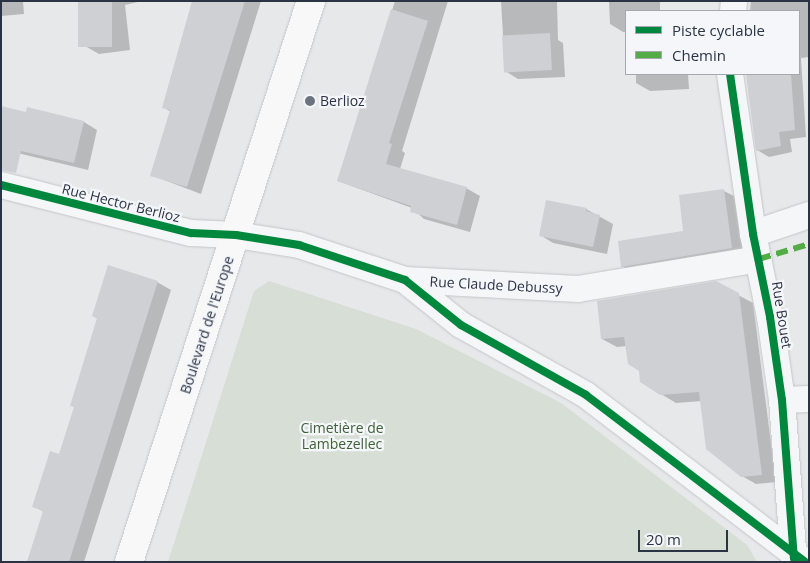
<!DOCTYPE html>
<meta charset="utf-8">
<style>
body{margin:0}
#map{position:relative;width:810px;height:563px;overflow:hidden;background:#e6e8ea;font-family:"Open Sans",sans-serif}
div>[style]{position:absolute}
.green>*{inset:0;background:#d6ded6}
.shadow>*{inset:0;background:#0003}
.building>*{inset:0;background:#ced0d3;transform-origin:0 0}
.roads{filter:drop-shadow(0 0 1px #c4c6c8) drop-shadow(0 0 1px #c4c6c8)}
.minor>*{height:26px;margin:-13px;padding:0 13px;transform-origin:13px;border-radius:13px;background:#f5f6f7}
.primary>*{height:28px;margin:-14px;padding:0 14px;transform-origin:14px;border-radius:14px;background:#f8f8f8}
.quiet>*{height:6px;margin-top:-3px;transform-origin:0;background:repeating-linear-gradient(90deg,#54ac47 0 12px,transparent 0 18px)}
.cycleway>*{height:8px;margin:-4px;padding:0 4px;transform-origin:4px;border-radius:4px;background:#00873e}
.dots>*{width:14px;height:14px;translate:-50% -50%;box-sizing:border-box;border:2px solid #f4f6f9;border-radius:50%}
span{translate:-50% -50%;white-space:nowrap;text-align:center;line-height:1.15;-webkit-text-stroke:4.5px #f4f6f9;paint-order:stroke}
.poi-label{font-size:14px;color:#2b3445}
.left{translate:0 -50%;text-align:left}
.street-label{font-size:14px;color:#2b3445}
.park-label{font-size:14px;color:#3f6138}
.frame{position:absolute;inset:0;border:2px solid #2b3445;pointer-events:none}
.legend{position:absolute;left:625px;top:10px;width:175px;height:65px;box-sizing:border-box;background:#f4f6f9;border:1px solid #a4a8b1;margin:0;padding:6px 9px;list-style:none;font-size:15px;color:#2b3445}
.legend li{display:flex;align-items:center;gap:10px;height:25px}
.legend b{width:25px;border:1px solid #a4a8b1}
.scale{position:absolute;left:638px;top:530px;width:90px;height:22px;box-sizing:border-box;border:2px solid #2b3445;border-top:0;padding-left:6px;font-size:15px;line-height:18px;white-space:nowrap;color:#2b3445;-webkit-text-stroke:4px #f4f6f9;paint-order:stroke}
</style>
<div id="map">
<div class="green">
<i style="clip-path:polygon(269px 281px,416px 329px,561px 403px,747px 545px,757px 562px,168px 562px,254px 291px)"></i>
</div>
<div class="shadow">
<i style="clip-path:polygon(1px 1px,23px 1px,24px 14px,1px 16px)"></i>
<i style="clip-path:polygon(95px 1px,142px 1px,125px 5px,130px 50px,99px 54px,85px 46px)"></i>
<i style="clip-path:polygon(202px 1px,261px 1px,201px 194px,151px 175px,171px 112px,163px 107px)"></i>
<i style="clip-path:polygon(395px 1px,448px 1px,402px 151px,405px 153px,400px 169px,466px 188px,480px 196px,470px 232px,424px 219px,412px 208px,338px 181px)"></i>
<i style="clip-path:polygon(501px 1px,557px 1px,558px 40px,563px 43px,565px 77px,518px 79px,505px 71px)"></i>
<i style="clip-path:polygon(609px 1px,660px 1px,660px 11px,626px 11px,626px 32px,623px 32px,610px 24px)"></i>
<i style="clip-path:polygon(751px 1px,809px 1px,809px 57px,801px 58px,806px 137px,790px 139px,792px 152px,769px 157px,757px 150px,748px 74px,799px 74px,799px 11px,750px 11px)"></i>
<i style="clip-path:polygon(636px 74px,688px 74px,689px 89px,650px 91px,636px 83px)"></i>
<i style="clip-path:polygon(27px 114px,84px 122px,97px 130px,88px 170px,1px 149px)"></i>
<i style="clip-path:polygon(724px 191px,736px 197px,744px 254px,634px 273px,622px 266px,685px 232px)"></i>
<i style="clip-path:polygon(586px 209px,613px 224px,607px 254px,553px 243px,540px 235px)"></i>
<i style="clip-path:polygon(157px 282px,171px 290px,84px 562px,27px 562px,44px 512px,34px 506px,60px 455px,75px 407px,98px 319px,93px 316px)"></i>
<i style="clip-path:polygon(738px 295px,753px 303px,776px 482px,756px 484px,742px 476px,702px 401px,676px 403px,661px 394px,640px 370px,627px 346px,617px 347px,602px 339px)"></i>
</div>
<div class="building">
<i style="left:78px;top:1px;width:34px;height:46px"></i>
<i style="clip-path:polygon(192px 1px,245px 1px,187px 187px,150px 176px,170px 110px,162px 108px)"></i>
<i style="clip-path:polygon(391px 9px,428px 21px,389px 143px,392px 144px,386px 164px,467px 187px,457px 225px,410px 212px,411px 206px,337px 181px)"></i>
<i style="left:550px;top:33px;width:37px;height:48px;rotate:87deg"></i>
<i style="clip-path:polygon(746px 74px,791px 74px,795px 130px,779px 132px,781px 146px,756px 151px)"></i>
<i style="clip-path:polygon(1px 106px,26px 112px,27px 107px,84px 121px,74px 163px,21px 151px,16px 173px,1px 170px)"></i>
<i style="clip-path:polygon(724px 189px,732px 248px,621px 267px,618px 241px,683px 231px,679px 195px)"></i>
<i style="clip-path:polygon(546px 200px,587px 208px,586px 211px,600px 215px,593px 247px,539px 236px)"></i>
<i style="clip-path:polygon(108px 265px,158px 281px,69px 562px,27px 562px,43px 511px,32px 507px,50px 451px,59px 454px,74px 407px,70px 406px,97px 318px,92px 316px)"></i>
<i style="clip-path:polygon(716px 281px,739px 293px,762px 475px,741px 477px,706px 449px,699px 392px,660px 395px,640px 382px,639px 371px,628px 364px,624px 337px,601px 339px,597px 301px)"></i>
</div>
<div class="roads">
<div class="minor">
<i style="left:733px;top:11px;width:10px;rotate:-84deg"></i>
<i style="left:730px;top:74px;width:162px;rotate:81.8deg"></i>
<i style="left:753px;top:234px;width:85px;rotate:78.4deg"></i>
<i style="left:770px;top:317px;width:84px;rotate:81.8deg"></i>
<i style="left:782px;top:400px;width:162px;rotate:85.8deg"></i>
<i style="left:1px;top:185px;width:196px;rotate:14.2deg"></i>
<i style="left:191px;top:233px;width:45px;rotate:2.5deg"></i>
<i style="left:236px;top:235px;width:64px;rotate:9deg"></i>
<i style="left:299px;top:245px;width:112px;rotate:18.3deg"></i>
<i style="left:405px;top:280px;width:173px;rotate:3deg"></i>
<i style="left:578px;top:289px;width:183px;rotate:-9.4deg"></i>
<i style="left:753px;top:234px;width:59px;rotate:-18.7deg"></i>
<i style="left:405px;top:280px;width:72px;rotate:38.8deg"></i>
<i style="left:461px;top:325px;width:143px;rotate:29.2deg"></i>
<i style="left:586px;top:395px;width:274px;rotate:37.3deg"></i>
<i style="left:782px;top:400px;width:27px;rotate:-2deg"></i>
</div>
<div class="primary">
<i style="left:129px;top:562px;width:590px;rotate:-72.03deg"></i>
</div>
</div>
<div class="quiet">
<i style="left:759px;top:259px;width:52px;rotate:-16.7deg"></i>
</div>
<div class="cycleway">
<i style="left:730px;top:74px;width:162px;rotate:81.8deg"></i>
<i style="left:753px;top:234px;width:85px;rotate:78.4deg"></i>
<i style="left:770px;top:317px;width:84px;rotate:81.8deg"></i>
<i style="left:782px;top:400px;width:159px;rotate:85.7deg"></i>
<i style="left:1px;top:185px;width:196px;rotate:14.2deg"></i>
<i style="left:191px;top:233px;width:45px;rotate:2.5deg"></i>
<i style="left:236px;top:235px;width:64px;rotate:9deg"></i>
<i style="left:299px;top:245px;width:112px;rotate:18.3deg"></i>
<i style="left:405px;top:280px;width:72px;rotate:38.8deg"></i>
<i style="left:461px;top:325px;width:143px;rotate:29.2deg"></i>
<i style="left:586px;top:395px;width:275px;rotate:37.3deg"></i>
</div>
<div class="dots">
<i style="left:310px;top:101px;background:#6c737f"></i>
</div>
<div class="poi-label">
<span class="left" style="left:320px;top:101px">Berlioz</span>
</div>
<div class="street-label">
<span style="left:121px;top:203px;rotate:14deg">Rue Hector Berlioz</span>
<span style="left:496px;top:285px;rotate:3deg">Rue Claude Debussy</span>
<span style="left:782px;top:315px;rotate:81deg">Rue Bouet</span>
<span style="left:207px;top:325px;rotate:-72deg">Boulevard de l'Europe</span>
</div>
<div class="park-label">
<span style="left:342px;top:436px">Cimetière de<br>Lambezellec</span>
</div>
<div class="frame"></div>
<ul class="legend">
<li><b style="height:6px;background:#00873e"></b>Piste cyclable</li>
<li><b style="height:6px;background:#54ac47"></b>Chemin</li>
</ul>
<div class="scale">20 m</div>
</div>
